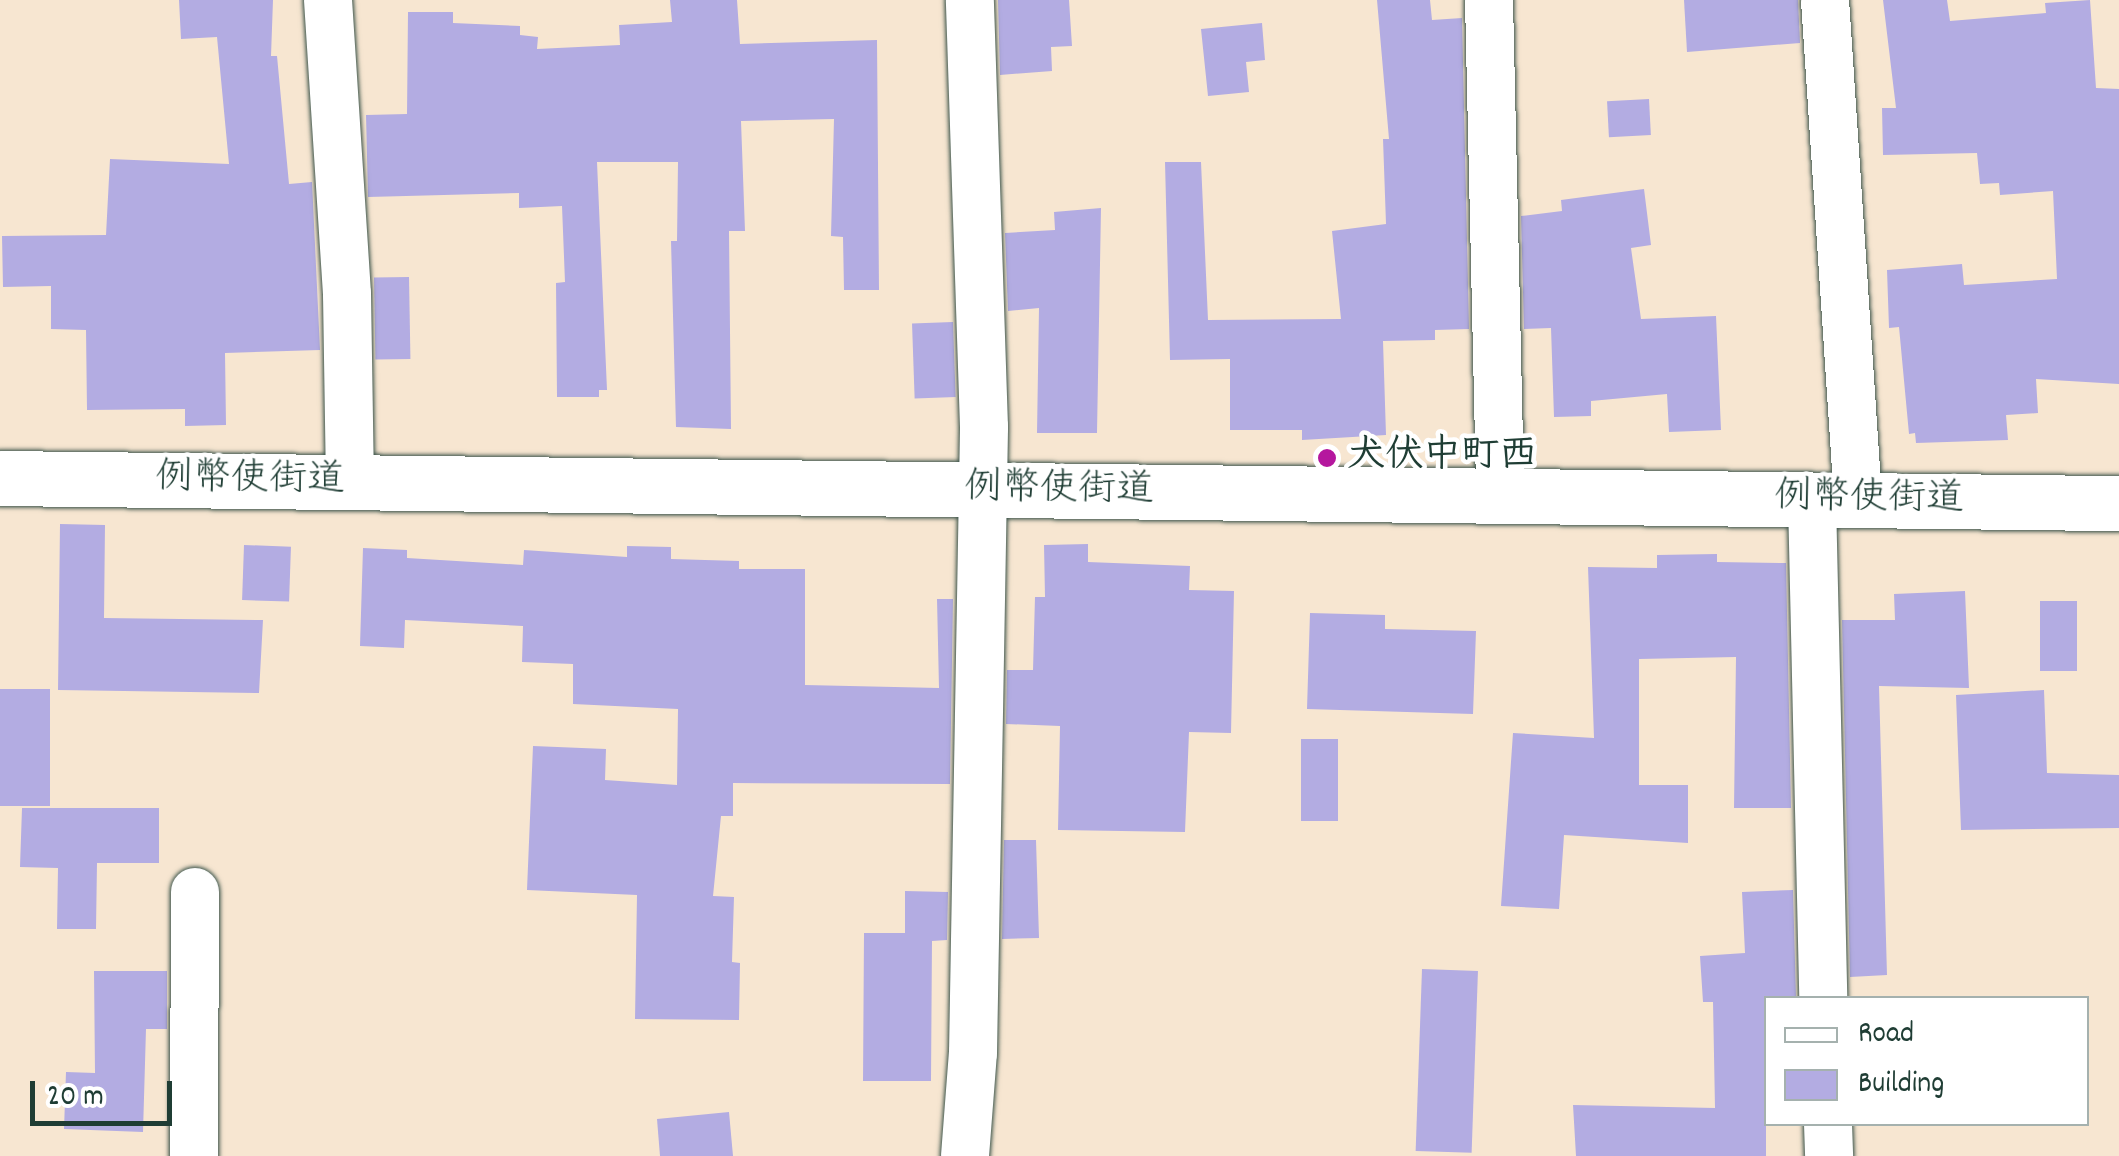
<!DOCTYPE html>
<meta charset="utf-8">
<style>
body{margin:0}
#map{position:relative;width:2119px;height:1156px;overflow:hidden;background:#f7e6d1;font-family:Dekko,"Klee One",sans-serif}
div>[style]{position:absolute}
.building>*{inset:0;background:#b3ace2;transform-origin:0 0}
.roads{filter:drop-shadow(0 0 2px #3f564c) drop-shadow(0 0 2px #3f564c)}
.minor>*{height:48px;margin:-24px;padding:0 24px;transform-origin:24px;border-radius:24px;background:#fff}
.secondary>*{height:55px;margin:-27.5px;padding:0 27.5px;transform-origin:27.5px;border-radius:27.5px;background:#fff}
.dots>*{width:28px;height:28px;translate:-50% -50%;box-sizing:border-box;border:5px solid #fff;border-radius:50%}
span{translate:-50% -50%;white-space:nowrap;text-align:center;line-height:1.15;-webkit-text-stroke:9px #fff;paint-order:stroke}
.poi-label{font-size:38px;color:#1f3d34;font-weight:700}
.left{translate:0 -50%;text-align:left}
.street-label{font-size:38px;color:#1f3d34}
.legend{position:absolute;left:1764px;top:996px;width:325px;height:130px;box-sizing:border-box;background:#fff;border:2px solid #a5b1ae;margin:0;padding:12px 18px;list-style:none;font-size:30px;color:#1f3d34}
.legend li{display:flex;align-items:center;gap:20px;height:50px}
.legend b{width:50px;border:2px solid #a5b1ae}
.scale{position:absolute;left:30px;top:1081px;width:142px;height:45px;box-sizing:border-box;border:5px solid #1f3d34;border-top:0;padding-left:12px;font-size:30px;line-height:35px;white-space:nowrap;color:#1f3d34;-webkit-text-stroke:8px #fff;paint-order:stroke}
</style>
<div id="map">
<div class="building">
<i style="clip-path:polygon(179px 0,273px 0,271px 56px,277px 56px,289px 184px,312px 182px,320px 350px,225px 353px,226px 425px,185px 426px,185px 409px,87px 410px,86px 330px,51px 329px,51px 286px,3px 287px,2px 236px,106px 235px,110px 159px,229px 164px,217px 37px,181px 39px)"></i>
<i style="clip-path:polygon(670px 0,737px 0,740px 44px,877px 40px,879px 290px,844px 290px,843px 237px,831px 236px,834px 119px,741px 121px,745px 231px,729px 231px,731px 429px,676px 427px,671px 241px,677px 241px,678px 162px,597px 162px,607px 390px,599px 390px,599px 397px,557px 397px,556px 283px,565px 282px,562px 206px,519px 208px,519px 193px,368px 197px,366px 115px,407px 114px,408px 12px,453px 12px,453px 23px,520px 26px,520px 35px,538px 37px,537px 49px,620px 45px,619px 25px,672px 22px)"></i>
<i style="clip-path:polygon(998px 0,1069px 0,1072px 46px,1051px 47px,1052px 71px,1000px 75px)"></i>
<i style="clip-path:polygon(1377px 0,1430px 0,1432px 20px,1462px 18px,1469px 329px,1435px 330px,1435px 340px,1383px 341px,1386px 435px,1302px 440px,1302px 430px,1230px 430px,1230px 359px,1170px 360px,1165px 162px,1201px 162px,1208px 320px,1341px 319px,1332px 231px,1386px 224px,1383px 139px,1389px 139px)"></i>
<i style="clip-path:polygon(1684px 0,1798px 0,1800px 43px,1687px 52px)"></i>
<i style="clip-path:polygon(1883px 0,1947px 0,1950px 21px,2046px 13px,2045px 3px,2090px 0,2096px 88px,2119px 89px,2119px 384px,2036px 379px,2038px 413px,2006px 415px,2008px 440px,1916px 443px,1915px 433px,1909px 434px,1899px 327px,1889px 328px,1887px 270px,1962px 264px,1964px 285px,2057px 279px,2053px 191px,2000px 195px,1999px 183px,1980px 184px,1977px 153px,1883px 155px,1882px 108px,1896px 108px)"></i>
<i style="clip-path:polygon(1262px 23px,1265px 60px,1246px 62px,1249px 92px,1208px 96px,1201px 29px)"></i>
<i style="left:1649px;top:99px;width:36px;height:42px;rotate:87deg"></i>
<i style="clip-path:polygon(1644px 189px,1651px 245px,1631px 248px,1641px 319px,1716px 316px,1721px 430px,1669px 432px,1667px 394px,1591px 401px,1591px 416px,1554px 417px,1551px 328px,1524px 329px,1521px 216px,1562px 211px,1561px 200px)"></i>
<i style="clip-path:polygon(1101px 208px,1097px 433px,1037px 433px,1039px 308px,1008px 311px,1005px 233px,1055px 230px,1054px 212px)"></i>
<i style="left:409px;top:277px;width:82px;height:35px;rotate:89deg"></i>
<i style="left:953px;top:322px;width:75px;height:41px;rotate:88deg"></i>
<i style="clip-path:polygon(60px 524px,105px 525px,104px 618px,263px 620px,259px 693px,58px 690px)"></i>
<i style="clip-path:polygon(1088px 544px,1088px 562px,1190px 566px,1189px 590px,1234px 591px,1231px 733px,1189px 732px,1185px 832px,1058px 830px,1060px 726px,1006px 724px,1007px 670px,1033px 670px,1035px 597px,1045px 597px,1044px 545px)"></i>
<i style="left:244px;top:545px;width:47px;height:55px;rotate:2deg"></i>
<i style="clip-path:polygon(627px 546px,671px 547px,671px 559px,739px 561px,739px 569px,805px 569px,805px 685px,939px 688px,937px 599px,953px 599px,950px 784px,733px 783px,733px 816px,721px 816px,713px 896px,734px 897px,732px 962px,740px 963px,739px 1020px,635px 1019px,637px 895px,527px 890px,533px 746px,606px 749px,605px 780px,677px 785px,678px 709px,573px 704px,573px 664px,522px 662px,523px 626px,405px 620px,404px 648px,360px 646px,363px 548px,407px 550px,407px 558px,523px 565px,524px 550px,627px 557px)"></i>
<i style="clip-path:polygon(1717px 554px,1717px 562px,1786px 563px,1791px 808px,1734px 808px,1736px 657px,1639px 659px,1639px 785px,1688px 785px,1688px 843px,1564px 835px,1559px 909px,1501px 906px,1513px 733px,1594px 738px,1588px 567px,1657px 568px,1657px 555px)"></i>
<i style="clip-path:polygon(1965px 591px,1969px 688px,1879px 686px,1887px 975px,1850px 977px,1842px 620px,1895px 620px,1894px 594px)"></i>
<i style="left:2040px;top:601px;width:37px;height:70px"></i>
<i style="clip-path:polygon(1310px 613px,1385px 615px,1385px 629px,1476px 631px,1473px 714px,1307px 709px)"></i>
<i style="left:0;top:689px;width:50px;height:117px"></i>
<i style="clip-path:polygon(2044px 690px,2047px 773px,2119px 775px,2119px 828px,1961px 830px,1956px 695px)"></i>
<i style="left:1301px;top:739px;width:37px;height:82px"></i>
<i style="clip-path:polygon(22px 808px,159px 808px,159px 863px,97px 863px,96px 929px,57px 929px,58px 868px,20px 867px)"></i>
<i style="clip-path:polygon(1004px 840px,1036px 840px,1039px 938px,1002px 939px)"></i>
<i style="clip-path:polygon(1793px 890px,1796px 998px,1766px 998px,1766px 1156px,1576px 1156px,1573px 1105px,1715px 1108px,1713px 1002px,1703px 1002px,1700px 956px,1745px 953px,1742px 892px)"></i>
<i style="clip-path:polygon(905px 891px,948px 892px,947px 940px,932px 941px,931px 1081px,863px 1081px,864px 933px,905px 933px)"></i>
<i style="left:1422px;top:969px;width:56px;height:182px;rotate:2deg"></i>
<i style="clip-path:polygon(94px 971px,167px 971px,167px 1029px,146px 1029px,143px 1132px,64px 1129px,66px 1072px,95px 1073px)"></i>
<i style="clip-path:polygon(729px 1112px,733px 1156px,660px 1156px,657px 1119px)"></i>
</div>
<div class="roads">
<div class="minor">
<i style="left:328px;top:0;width:295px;rotate:86.3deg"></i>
<i style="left:347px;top:294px;width:188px;rotate:89.1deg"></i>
<i style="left:1489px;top:0;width:495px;rotate:88.7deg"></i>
<i style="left:1825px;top:0;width:501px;rotate:86.22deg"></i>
<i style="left:1812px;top:500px;width:498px;rotate:88.7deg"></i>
<i style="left:1828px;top:1124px;width:32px;rotate:88deg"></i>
<i style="left:194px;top:1156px;width:264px;rotate:-89.8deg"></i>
<i style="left:965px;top:1156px;width:103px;rotate:-85.6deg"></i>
<i style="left:973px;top:1053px;width:626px;rotate:-88.99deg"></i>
<i style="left:984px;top:427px;width:427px;rotate:-91.9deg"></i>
</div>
<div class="secondary">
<i style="left:0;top:478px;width:2119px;rotate:0.68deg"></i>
</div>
</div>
<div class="dots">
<i style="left:1327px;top:458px;background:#b5179e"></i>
</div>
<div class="poi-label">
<span class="left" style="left:1347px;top:458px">犬伏中町西</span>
</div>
<div class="street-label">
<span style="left:250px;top:481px;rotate:1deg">例幣使街道</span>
<span style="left:1059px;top:491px;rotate:1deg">例幣使街道</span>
<span style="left:1869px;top:500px;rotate:1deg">例幣使街道</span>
</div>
<ul class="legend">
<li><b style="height:12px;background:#fff"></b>Road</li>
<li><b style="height:28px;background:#b3ace2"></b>Building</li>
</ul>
<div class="scale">20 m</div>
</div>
